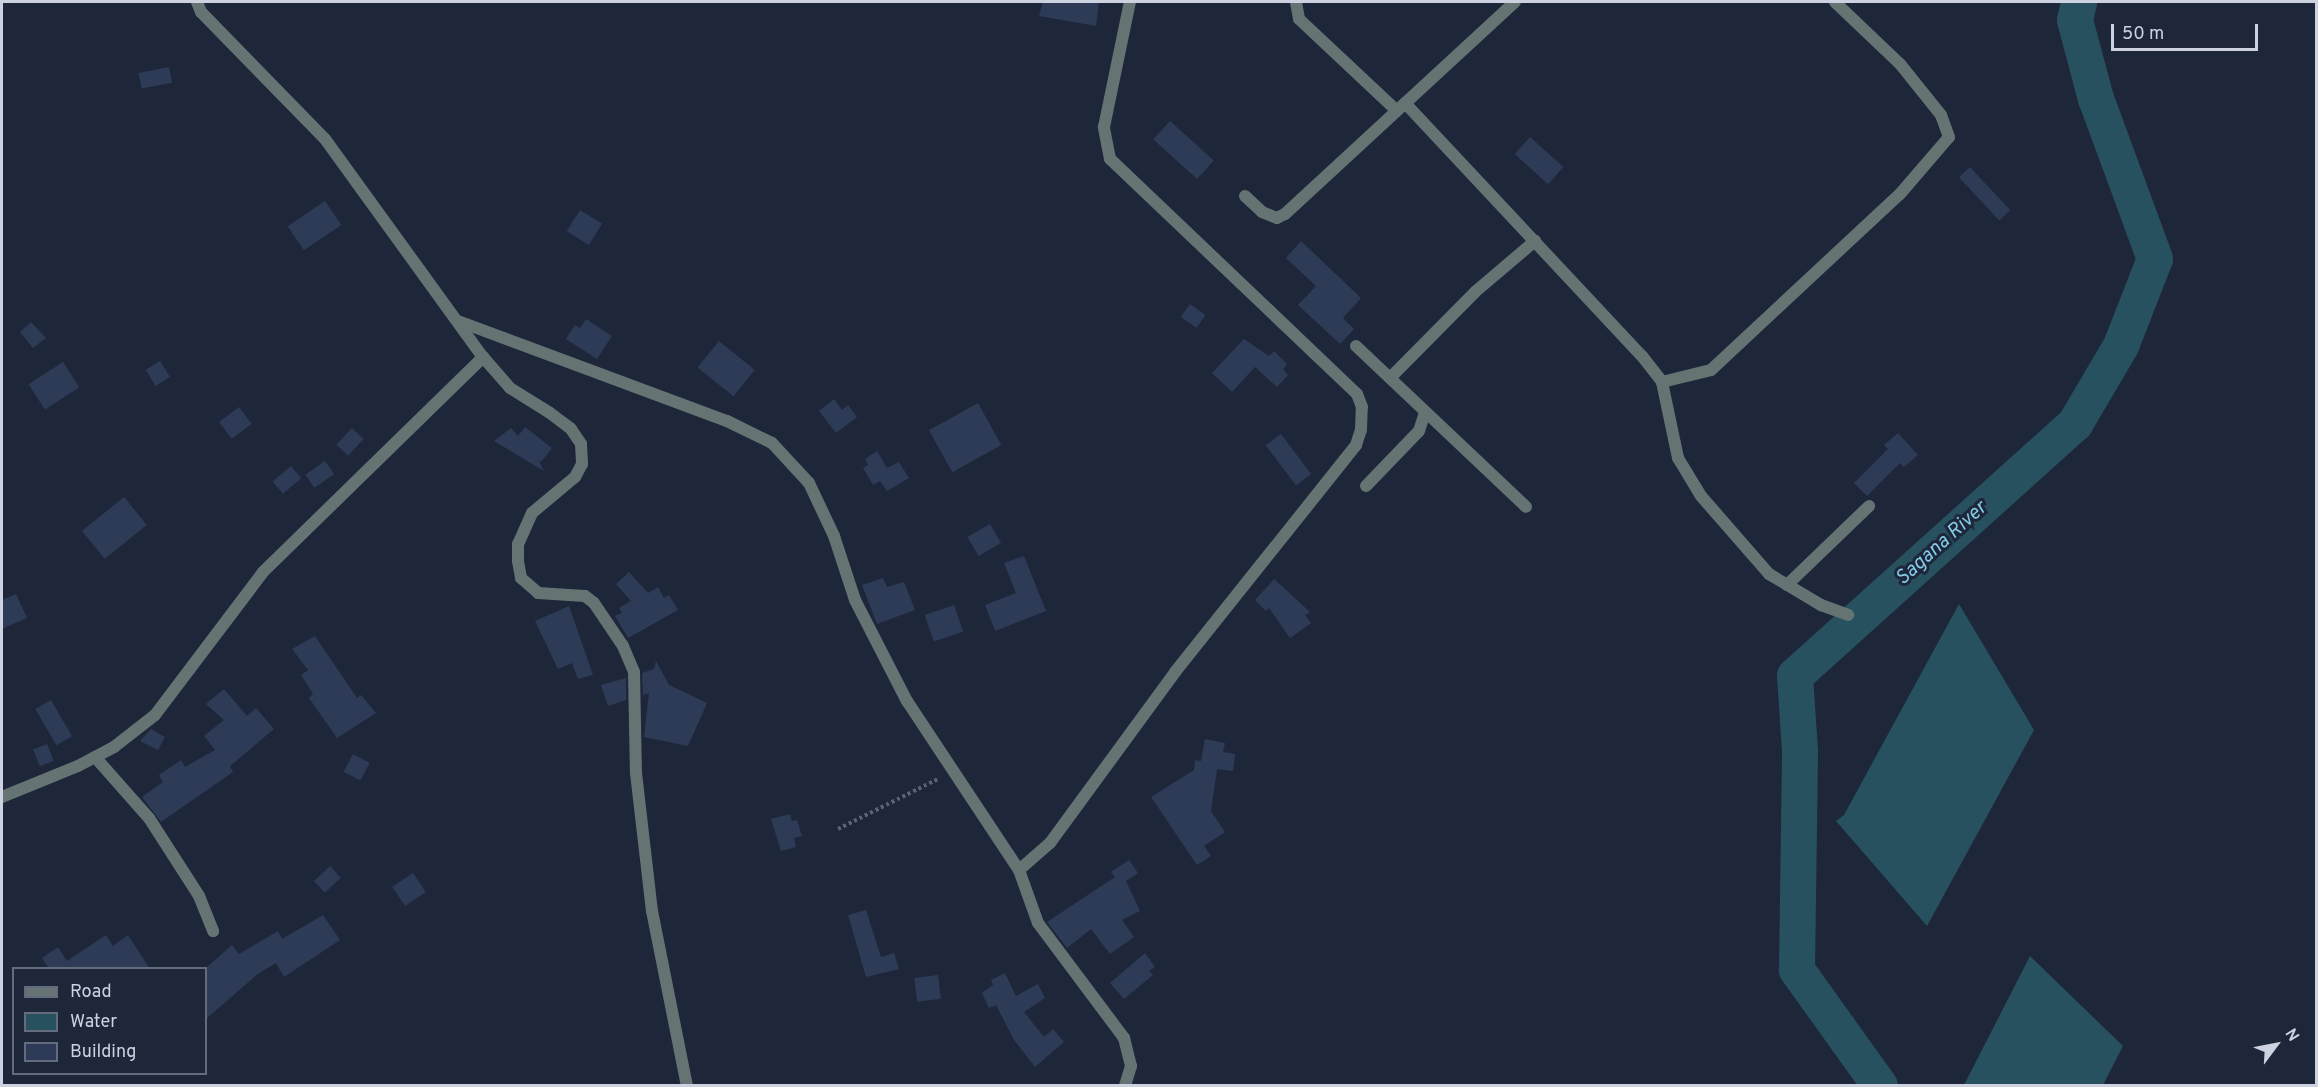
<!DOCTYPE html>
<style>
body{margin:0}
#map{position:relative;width:2318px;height:1087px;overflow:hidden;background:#1e263a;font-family:Overpass,sans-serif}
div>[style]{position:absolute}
.water>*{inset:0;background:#27515f}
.river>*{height:36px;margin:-18px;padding:0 18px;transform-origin:18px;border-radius:18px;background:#27515f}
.building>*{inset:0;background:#2e3b57;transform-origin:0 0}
.path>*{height:4px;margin-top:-2px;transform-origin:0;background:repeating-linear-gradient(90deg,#5b6274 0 3px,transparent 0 6px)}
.street>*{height:12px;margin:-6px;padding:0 6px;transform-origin:6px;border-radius:6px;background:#657473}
span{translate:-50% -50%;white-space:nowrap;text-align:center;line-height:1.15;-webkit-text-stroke:6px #1e263a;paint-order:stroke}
.water-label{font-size:20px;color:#82cbe6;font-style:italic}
.frame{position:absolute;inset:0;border:3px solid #ccd2df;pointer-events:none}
.legend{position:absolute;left:12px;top:967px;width:195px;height:108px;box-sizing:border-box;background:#1e263a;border:2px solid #646b7c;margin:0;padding:8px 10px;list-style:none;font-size:18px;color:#ccd2df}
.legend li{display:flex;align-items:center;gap:12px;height:30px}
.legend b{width:30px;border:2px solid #646b7c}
.north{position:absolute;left:2246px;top:1015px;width:60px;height:60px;-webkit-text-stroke:4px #1e263a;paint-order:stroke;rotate:58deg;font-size:16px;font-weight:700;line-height:24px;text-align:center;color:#ccd2df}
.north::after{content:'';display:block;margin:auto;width:21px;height:27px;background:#ccd2df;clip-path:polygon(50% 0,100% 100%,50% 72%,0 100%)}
.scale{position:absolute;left:2111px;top:24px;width:147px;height:27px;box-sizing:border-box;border:3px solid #ccd2df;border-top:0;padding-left:8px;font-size:18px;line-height:21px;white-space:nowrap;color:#ccd2df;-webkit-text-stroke:4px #1e263a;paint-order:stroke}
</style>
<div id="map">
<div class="water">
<i style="clip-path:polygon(1959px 604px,2034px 730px,1927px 926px,1836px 821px,1844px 815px)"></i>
<i style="clip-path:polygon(2030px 956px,2123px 1046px,2103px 1085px,1964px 1085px)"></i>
</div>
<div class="river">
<i style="left:1880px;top:1086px;width:143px;rotate:-125.6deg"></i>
<i style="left:1797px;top:970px;width:219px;rotate:-89.2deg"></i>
<i style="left:1800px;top:751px;width:75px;rotate:-93.8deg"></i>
<i style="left:1795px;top:676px;width:377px;rotate:-42deg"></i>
<i style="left:2075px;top:424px;width:91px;rotate:-59.5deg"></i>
<i style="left:2121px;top:346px;width:93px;rotate:-68.7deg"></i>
<i style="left:2155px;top:259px;width:171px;rotate:-110.2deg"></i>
<i style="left:2096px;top:99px;width:82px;rotate:-104.9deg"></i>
<i style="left:2075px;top:20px;width:18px;rotate:-77deg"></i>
</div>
<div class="building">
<i style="clip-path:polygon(1043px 2px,1099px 2px,1096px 26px,1039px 16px)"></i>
<i style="left:169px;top:67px;width:16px;height:31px;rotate:79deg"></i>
<i style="left:1170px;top:121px;width:59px;height:25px;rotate:42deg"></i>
<i style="left:1530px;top:137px;width:45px;height:23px;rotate:42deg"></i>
<i style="left:1970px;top:167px;width:59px;height:15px;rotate:47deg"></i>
<i style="left:325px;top:201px;width:29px;height:45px;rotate:56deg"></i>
<i style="left:580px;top:210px;width:26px;height:25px;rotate:32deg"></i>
<i style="clip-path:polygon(1301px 241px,1361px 298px,1343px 318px,1354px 329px,1340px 344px,1298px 305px,1316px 286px,1286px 258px)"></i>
<i style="left:1190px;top:304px;width:19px;height:16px;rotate:35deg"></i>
<i style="clip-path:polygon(586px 319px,612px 336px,597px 359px,566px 339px,575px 325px,580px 328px)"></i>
<i style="clip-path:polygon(31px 322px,46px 338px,33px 348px,20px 332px)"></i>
<i style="clip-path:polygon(1244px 339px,1269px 356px,1274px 351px,1287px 364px,1283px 369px,1288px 375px,1277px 387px,1255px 367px,1232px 392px,1212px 373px)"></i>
<i style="left:719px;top:341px;width:46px;height:34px;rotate:39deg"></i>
<i style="left:160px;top:361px;width:19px;height:17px;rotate:58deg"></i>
<i style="left:63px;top:362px;width:30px;height:41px;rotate:57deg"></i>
<i style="clip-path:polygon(834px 399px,842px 410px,848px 405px,857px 417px,836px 433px,819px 411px)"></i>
<i style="left:978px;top:403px;width:48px;height:56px;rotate:61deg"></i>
<i style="left:239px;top:407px;width:21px;height:25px;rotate:53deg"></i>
<i style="clip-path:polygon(525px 427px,552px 448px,541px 462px,538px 459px,544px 471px,494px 441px,511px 428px,518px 436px)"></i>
<i style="left:352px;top:428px;width:16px;height:23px;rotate:43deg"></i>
<i style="clip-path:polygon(1898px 433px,1918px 455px,1904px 467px,1900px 463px,1867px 496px,1854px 483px,1888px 449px,1884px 445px)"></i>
<i style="left:1281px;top:434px;width:50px;height:19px;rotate:53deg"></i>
<i style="clip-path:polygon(877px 451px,887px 468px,899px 462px,909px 478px,887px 491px,880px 481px,873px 485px,863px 468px,868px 465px,865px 459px)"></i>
<i style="left:325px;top:461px;width:16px;height:24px;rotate:55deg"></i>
<i style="left:291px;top:466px;width:16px;height:24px;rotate:50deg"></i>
<i style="left:124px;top:497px;width:36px;height:54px;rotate:51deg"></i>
<i style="left:990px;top:524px;width:22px;height:26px;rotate:60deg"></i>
<i style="clip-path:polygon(1024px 556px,1046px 611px,995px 631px,985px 605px,1016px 593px,1004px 563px)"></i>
<i style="clip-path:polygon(629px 572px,648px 593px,658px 587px,664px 598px,669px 595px,678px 610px,628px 638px,615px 616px,622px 613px,619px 608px,631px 601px,616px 584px)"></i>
<i style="clip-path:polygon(883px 578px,887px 587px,904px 582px,915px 610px,877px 624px,862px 585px)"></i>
<i style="clip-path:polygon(1274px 579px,1310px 612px,1305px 615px,1311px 623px,1290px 638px,1269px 608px,1266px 611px,1255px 600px)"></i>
<i style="clip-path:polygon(16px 594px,27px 618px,2px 629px,2px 600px)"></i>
<i style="left:954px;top:605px;width:28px;height:31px;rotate:71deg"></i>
<i style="clip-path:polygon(569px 606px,593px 675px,578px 679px,572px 663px,558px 669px,535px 621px)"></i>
<i style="clip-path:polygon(315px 636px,357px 698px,361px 695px,376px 713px,337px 738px,309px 698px,313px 694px,301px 675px,308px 670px,292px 649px)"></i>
<i style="clip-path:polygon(656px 661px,669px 685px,707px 703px,688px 746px,644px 737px,649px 693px,643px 695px,642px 673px,654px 669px)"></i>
<i style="clip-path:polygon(626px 678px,626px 700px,608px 706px,601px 685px)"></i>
<i style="clip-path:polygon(224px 689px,247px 716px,256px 708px,274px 729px,230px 766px,233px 772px,161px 822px,142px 797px,163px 782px,159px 775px,181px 760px,185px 767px,215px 750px,204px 736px,224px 720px,206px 704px)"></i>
<i style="left:51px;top:700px;width:42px;height:18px;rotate:60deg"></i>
<i style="clip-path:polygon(151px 729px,165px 737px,158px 750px,140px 741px)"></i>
<i style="clip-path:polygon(1205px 739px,1225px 743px,1223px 752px,1235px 754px,1233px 771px,1217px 769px,1211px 811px,1225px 832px,1204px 846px,1211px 856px,1197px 865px,1151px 797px,1194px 770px,1195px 760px,1201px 761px)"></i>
<i style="left:47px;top:744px;width:18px;height:15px;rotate:68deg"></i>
<i style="left:353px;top:754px;width:19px;height:20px;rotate:28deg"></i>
<i style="clip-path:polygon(790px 814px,792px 821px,797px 820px,802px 836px,794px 838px,796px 847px,781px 851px,771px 819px)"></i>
<i style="clip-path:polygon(1129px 860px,1138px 873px,1126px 881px,1140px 911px,1122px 920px,1134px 937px,1110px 954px,1091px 929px,1067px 948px,1047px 922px,1115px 877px,1111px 872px)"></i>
<i style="left:330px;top:866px;width:16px;height:22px;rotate:47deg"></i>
<i style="left:413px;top:873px;width:23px;height:25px;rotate:56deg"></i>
<i style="clip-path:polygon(866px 910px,881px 957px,894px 953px,899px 969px,866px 977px,848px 915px)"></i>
<i style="clip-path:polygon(323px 915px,340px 940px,284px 977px,276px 963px,259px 973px,206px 1019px,206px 968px,232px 945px,239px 954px,278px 931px,282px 939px)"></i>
<i style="clip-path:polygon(106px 935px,113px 946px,128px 935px,150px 969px,49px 969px,42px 958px,58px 947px,67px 961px)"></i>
<i style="clip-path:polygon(1145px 953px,1155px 967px,1149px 971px,1153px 975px,1124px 999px,1110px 983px)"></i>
<i style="clip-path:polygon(1005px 973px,1016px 996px,1038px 984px,1045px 998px,1024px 1012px,1044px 1037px,1053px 1029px,1064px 1042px,1035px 1067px,1014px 1040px,996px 1005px,989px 1008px,982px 993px,993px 985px,991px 980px)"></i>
<i style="left:938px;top:975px;width:24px;height:24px;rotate:83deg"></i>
</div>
<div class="path">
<i style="left:838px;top:829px;width:114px;rotate:-26.6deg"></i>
</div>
<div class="street">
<i style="left:197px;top:2px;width:11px;rotate:68deg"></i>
<i style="left:201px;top:12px;width:177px;rotate:45.7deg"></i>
<i style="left:325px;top:139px;width:269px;rotate:54.1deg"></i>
<i style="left:483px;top:357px;width:41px;rotate:48.9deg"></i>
<i style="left:510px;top:388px;width:47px;rotate:32deg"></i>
<i style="left:550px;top:413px;width:26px;rotate:37deg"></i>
<i style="left:571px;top:429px;width:18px;rotate:56deg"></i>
<i style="left:581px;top:444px;width:20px;rotate:87deg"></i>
<i style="left:582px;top:464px;width:15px;rotate:118deg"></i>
<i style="left:575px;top:477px;width:56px;rotate:140.1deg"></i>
<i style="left:532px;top:513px;width:34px;rotate:114deg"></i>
<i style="left:518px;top:544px;width:17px;rotate:90deg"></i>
<i style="left:518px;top:561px;width:17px;rotate:80deg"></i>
<i style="left:521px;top:578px;width:23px;rotate:41deg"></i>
<i style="left:538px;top:593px;width:47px;rotate:3.7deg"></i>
<i style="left:585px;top:596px;width:11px;rotate:38deg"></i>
<i style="left:594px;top:603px;width:52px;rotate:56deg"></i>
<i style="left:623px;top:646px;width:28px;rotate:67deg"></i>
<i style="left:634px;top:672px;width:101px;rotate:88.9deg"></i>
<i style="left:636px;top:773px;width:139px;rotate:83.4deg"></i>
<i style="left:652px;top:911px;width:178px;rotate:78.7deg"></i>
<i style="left:1296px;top:2px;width:17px;rotate:80deg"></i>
<i style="left:1299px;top:19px;width:134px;rotate:43.2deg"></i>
<i style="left:1405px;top:103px;width:347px;rotate:46.9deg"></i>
<i style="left:1642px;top:356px;width:33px;rotate:52deg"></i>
<i style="left:1662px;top:382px;width:78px;rotate:78.1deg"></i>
<i style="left:1678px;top:458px;width:44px;rotate:58.8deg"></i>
<i style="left:1701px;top:496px;width:103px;rotate:48.9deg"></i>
<i style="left:1769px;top:574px;width:61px;rotate:30.8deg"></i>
<i style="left:1821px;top:605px;width:29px;rotate:20deg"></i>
<i style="left:1245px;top:196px;width:23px;rotate:43deg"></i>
<i style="left:1262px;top:212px;width:16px;rotate:22deg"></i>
<i style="left:1277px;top:218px;width:9px;rotate:-27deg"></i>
<i style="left:1285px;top:214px;width:313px;rotate:-42.7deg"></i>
<i style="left:458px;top:321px;width:287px;rotate:20.4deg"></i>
<i style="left:727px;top:421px;width:50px;rotate:26.1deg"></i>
<i style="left:772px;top:443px;width:54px;rotate:47.2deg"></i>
<i style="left:809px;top:483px;width:59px;rotate:64.7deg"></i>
<i style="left:834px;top:536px;width:67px;rotate:71.8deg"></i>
<i style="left:855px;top:600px;width:114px;rotate:62.8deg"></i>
<i style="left:907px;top:701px;width:203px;rotate:56.5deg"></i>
<i style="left:1019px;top:870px;width:56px;rotate:70.3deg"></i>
<i style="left:1038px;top:923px;width:144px;rotate:53.2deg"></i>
<i style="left:1124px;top:1038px;width:29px;rotate:76deg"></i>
<i style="left:1131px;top:1066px;width:21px;rotate:107deg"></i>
<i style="left:1356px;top:346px;width:234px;rotate:43.4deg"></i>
<i style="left:1391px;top:377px;width:120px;rotate:-45.3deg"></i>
<i style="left:1475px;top:292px;width:79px;rotate:-40.4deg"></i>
<i style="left:1662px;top:382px;width:50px;rotate:-13.8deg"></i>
<i style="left:1711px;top:370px;width:258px;rotate:-43deg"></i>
<i style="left:1900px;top:194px;width:75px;rotate:-49.3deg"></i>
<i style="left:1949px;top:137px;width:23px;rotate:-110deg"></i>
<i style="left:1941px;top:115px;width:65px;rotate:-128.8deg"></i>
<i style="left:1900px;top:64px;width:90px;rotate:-136.4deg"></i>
<i style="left:1366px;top:486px;width:76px;rotate:-46.1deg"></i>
<i style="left:1419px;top:431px;width:19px;rotate:-72deg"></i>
<i style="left:1787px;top:585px;width:114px;rotate:-43.9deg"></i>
<i style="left:95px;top:757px;width:81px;rotate:48.5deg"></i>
<i style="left:149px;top:818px;width:93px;rotate:57.3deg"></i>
<i style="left:199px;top:896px;width:38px;rotate:68deg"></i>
<i style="left:2px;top:797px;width:82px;rotate:-22.2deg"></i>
<i style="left:78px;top:766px;width:41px;rotate:-27.8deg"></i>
<i style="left:114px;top:747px;width:52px;rotate:-38deg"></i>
<i style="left:155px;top:715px;width:179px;rotate:-52.9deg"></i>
<i style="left:263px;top:572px;width:308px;rotate:-44.3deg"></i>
<i style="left:1019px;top:870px;width:41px;rotate:-41.1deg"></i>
<i style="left:1050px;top:843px;width:212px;rotate:-53.8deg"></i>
<i style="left:1175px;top:672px;width:290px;rotate:-51.4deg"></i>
<i style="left:1356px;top:445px;width:16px;rotate:-72deg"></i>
<i style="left:1361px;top:430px;width:23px;rotate:-88deg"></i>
<i style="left:1362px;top:407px;width:14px;rotate:-111deg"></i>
<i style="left:1357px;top:394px;width:341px;rotate:-136.4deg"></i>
<i style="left:1110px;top:159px;width:33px;rotate:-101deg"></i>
<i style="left:1104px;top:127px;width:128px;rotate:-78.3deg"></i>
</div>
<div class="water-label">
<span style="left:1942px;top:544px;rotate:-42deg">Sagana River</span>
</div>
<div class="frame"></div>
<ul class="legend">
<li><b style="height:8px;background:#657473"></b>Road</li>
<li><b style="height:16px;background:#27515f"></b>Water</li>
<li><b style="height:16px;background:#2e3b57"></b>Building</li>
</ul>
<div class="north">N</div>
<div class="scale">50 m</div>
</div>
